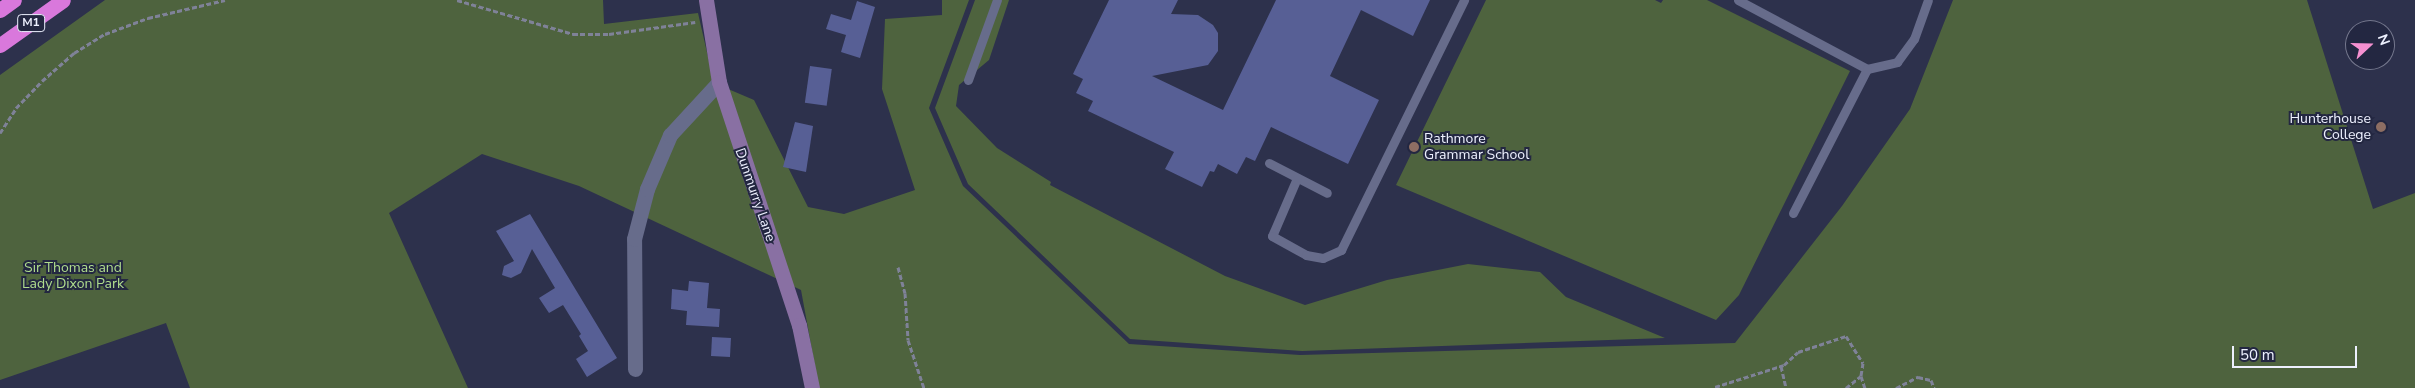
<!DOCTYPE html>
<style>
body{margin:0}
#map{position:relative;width:2415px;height:388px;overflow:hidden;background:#2d314c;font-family:"Nunito Sans",sans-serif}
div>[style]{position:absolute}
.green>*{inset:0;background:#4e633e}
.building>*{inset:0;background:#575f95;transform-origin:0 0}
.path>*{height:3px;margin-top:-1.5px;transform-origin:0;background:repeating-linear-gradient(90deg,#7f8298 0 5px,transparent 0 7.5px)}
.lane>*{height:9px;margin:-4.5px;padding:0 4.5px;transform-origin:4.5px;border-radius:4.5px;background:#676c8b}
.street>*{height:15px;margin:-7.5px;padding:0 7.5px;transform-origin:7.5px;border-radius:7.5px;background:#676c8b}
.secondary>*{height:15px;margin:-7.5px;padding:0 7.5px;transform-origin:7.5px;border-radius:7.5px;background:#8970a3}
.highway>*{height:15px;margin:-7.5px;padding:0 7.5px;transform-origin:7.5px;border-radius:7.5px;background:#d978dc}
.dots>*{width:14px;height:14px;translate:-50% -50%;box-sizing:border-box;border:2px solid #232741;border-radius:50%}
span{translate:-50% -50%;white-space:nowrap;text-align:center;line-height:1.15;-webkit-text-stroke:4px #232741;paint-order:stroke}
.shield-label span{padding:1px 4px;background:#232741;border:1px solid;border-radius:4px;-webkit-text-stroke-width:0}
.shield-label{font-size:12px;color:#edf0fe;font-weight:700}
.poi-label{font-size:14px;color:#edf0fe}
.right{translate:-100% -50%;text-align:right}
.left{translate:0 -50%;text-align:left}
.street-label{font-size:14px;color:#edf0fe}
.park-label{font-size:14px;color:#b0dd8d}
.north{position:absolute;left:2345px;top:20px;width:50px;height:50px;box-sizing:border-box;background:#232741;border:1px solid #74778d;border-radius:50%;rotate:69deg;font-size:14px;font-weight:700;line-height:20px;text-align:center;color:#edf0fe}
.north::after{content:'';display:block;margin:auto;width:18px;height:22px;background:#f590d1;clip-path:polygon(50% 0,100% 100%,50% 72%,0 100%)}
.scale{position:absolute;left:2232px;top:346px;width:125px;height:22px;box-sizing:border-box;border:2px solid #edf0fe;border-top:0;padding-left:6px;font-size:15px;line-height:18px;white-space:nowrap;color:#edf0fe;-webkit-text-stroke:4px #232741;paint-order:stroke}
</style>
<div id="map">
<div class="green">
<i style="clip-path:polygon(105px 0,603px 0,604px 24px,698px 13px,714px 83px,754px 100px,808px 207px,844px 214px,915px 190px,882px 89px,885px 19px,942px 15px,942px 0,969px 0,929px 108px,963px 186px,1129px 344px,1300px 355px,1735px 343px,1842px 206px,1910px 109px,1953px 0,2307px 0,2373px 209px,2415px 193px,2415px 388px,819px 388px,801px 290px,579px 186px,482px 154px,389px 213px,468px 388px,190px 388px,166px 323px,0 380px,0 75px)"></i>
<i style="clip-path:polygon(975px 0,1009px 0,989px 60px,959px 85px,956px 106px,997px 148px,1051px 182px,1050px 185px,1225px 276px,1305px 305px,1387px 280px,1468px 264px,1540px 272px,1566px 297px,1665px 338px,1302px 351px,1130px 339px,968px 184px,935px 108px)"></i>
<i style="clip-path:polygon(1486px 0,1655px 0,1661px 3px,1663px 0,1707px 0,1850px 71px,1739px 295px,1716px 320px,1396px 185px)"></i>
</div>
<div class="building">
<i style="clip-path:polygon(1109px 0,1178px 0,1171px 14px,1198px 15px,1213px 25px,1218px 33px,1218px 51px,1208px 65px,1152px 76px,1223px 110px,1276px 0,1430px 0,1413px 36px,1361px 10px,1330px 76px,1379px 100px,1348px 164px,1271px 127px,1255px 161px,1246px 157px,1237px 174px,1218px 164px,1214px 172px,1210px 171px,1202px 187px,1165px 169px,1174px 152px,1088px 111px,1093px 101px,1076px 93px,1083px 79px,1073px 74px)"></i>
<i style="clip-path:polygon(857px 1px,875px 7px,860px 58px,841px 52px,846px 35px,826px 29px,831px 14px,851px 20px)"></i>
<i style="left:810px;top:66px;width:22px;height:37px;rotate:8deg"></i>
<i style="clip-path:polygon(795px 122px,813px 126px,806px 172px,783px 167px)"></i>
<i style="clip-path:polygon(530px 214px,617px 358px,587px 377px,576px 359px,588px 351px,579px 336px,581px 334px,563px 305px,549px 313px,539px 298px,555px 288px,532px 249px,521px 273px,511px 278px,502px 275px,504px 266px,514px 261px,496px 231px)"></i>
<i style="clip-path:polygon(689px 281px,709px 283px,707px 308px,720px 309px,719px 327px,686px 325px,687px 311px,671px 309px,672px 289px,688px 291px)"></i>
<i style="left:712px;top:337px;width:19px;height:19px;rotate:3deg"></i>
</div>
<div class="path">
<i style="left:457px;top:0;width:121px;rotate:16.3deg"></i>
<i style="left:573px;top:34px;width:36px"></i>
<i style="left:609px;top:34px;width:87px;rotate:-7.9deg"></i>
<i style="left:0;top:133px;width:30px;rotate:-57deg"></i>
<i style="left:16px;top:108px;width:37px;rotate:-46deg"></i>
<i style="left:42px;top:81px;width:43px;rotate:-41.2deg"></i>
<i style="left:74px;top:53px;width:36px;rotate:-32deg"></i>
<i style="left:105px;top:34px;width:46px;rotate:-20.4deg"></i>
<i style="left:148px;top:18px;width:79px;rotate:-13.2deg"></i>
<i style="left:898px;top:267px;width:27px;rotate:75deg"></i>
<i style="left:905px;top:293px;width:47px;rotate:86.3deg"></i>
<i style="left:908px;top:340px;width:51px;rotate:71.6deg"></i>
<i style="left:1781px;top:366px;width:23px;rotate:77deg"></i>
<i style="left:1715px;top:387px;width:72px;rotate:-17.7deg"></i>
<i style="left:1784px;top:365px;width:19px;rotate:-43deg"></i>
<i style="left:1798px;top:352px;width:51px;rotate:-18.4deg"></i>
<i style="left:1846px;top:336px;width:32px;rotate:58deg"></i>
<i style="left:1863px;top:363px;width:13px;rotate:99deg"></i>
<i style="left:1861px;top:376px;width:13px;rotate:72deg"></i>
<i style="left:1846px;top:388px;width:19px;rotate:-39deg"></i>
<i style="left:1896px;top:388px;width:25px;rotate:-27deg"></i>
<i style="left:1918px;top:377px;width:13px;rotate:13deg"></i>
<i style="left:1931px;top:380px;width:9px;rotate:69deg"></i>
</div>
<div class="lane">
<i style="left:1738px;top:0;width:146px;rotate:28.1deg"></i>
<i style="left:1867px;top:69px;width:31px;rotate:-13deg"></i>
<i style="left:1897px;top:62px;width:29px;rotate:-54deg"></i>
<i style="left:1914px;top:39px;width:41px;rotate:-70.3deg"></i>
<i style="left:968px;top:80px;width:85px;rotate:-70.1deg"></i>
<i style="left:1269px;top:163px;width:65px;rotate:27.3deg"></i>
<i style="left:1297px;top:178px;width:63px;rotate:113.3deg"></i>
<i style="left:1272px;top:236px;width:39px;rotate:29deg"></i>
<i style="left:1306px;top:255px;width:17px;rotate:10deg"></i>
<i style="left:1323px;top:258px;width:20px;rotate:-24deg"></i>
<i style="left:1341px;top:250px;width:279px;rotate:-63.8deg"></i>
<i style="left:1793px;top:213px;width:162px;rotate:-62.8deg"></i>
</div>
<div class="street">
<i style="left:635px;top:369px;width:130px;rotate:-90.4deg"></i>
<i style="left:634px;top:239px;width:52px;rotate:-75.4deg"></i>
<i style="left:647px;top:189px;width:59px;rotate:-66.9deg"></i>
<i style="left:670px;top:135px;width:72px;rotate:-47.2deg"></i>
</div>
<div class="secondary">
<i style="left:706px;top:0;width:83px;rotate:81deg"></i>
<i style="left:719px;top:82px;width:256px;rotate:71.8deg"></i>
<i style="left:799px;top:325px;width:64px;rotate:78.3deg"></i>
</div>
<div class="highway">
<i style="left:0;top:10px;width:17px;rotate:-36deg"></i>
<i style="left:0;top:45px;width:77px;rotate:-35.5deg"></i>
</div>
<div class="dots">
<i style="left:2381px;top:127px;background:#8d6e63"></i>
<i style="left:1414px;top:147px;background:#8d6e63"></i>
</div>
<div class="shield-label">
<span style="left:31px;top:23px">M1</span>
</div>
<div class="poi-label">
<span class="right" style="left:2371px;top:127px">Hunterhouse<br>College</span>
<span class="left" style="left:1424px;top:147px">Rathmore<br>Grammar School</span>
</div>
<div class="street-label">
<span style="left:755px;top:195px;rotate:71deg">Dunmurry Lane</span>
</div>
<div class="park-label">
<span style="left:73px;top:276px">Sir Thomas and<br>Lady Dixon Park</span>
</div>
<div class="north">N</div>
<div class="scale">50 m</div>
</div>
